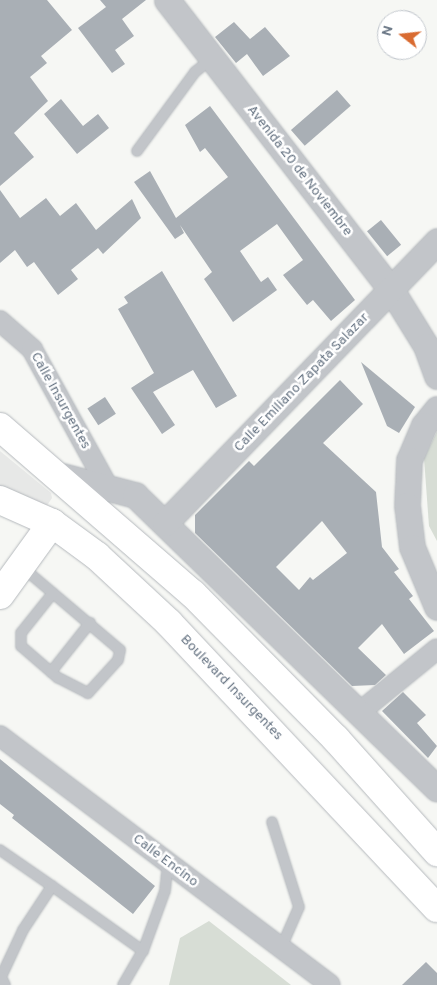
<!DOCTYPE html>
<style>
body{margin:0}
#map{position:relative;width:437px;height:985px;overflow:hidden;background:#f6f7f4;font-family:Overpass,sans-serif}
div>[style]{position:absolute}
.built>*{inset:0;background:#e7e8e7}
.green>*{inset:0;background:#d7ddd5}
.building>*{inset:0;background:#a9afb5;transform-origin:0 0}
.roads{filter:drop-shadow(0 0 1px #b5b9bd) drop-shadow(0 0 1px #b5b9bd)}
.service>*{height:10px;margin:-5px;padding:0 5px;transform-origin:5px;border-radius:5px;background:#c2c5c9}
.minor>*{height:20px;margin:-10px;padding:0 10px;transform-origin:10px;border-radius:10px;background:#c2c5c9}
.tertiary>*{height:25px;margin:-12.5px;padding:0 12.5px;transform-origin:12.5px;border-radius:12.5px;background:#c2c5c9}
.secondary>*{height:28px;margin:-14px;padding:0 14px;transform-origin:14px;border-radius:14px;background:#fff}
.primary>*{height:28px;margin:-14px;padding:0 14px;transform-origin:14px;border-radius:14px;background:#fff}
span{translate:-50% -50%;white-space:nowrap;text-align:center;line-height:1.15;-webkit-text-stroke:5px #fff;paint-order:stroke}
.street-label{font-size:14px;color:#677483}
.north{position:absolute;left:377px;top:10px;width:50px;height:50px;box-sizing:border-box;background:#fff;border:1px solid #c2c7cd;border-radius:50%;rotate:286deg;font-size:14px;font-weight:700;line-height:20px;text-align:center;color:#677483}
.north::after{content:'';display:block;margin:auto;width:18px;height:22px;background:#d96b31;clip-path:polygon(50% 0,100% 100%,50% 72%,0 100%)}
</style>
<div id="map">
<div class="built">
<i style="clip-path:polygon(0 451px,51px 493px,52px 498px,44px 510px,0 493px)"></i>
</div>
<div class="green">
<i style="clip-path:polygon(437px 431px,437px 541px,429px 526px,424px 458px)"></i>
<i style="clip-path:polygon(209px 921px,291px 985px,169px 985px,180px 938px)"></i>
</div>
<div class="building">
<i style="clip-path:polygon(0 0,47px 0,72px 30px,41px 56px,47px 63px,30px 77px,48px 101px,14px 133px,34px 157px,0 186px)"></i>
<i style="clip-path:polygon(100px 0,146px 0,122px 19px,134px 36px,115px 50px,125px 64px,112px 73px,78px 28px,106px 7px)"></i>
<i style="clip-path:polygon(234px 22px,250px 39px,265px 27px,290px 56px,263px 76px,247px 54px,236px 63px,215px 37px)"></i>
<i style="left:337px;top:90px;width:21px;height:61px;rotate:49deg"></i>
<i style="clip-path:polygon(61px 99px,83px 126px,98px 114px,109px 128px,77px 154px,44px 114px)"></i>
<i style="clip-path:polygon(210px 106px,355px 300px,331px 321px,313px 300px,307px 305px,283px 275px,303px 260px,277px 224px,240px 251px,261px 282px,268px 277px,277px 290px,233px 322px,204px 279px,212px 272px,180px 225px,184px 233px,175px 239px,134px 182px,150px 171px,176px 218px,228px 177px,205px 148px,200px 152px,185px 125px)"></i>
<i style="clip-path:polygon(0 190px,20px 218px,46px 198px,60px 216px,76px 203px,96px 230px,132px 199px,141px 218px,103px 254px,98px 248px,71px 270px,78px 279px,58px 295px,34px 262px,27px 267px,15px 250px,0 263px)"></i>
<i style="left:381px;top:220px;width:32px;height:18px;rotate:51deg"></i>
<i style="clip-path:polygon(162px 271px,237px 396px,216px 408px,193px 370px,153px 392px,175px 425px,162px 434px,131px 388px,154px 373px,118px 309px,128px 303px,124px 297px)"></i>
<i style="clip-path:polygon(361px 362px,415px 407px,399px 433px,387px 426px)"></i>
<i style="clip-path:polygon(evenodd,340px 380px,363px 404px,323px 443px,376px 492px,382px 547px,399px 569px,394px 572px,413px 596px,409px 599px,434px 631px,404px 654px,382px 624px,358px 648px,386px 675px,375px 685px,352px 686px,195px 533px,195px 515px,249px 461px,254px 466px,340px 380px,322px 521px,347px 553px,313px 580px,310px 577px,299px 590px,276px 567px,322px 521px)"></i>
<i style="left:105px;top:397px;width:20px;height:21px;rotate:57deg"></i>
<i style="clip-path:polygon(403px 692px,426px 715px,417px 723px,437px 746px,428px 758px,382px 711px)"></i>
<i style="clip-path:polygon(0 759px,155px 886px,133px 914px,12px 818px,14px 815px,0 804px)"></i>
<i style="clip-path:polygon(426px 962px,437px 973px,437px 985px,402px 985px)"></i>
</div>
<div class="roads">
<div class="service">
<i style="left:137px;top:151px;width:98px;rotate:-53.7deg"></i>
<i style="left:195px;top:72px;width:21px;rotate:-39deg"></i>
<i style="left:21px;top:566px;width:130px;rotate:40.3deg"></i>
<i style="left:120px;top:650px;width:10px;rotate:101deg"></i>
<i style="left:118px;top:660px;width:45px;rotate:132.3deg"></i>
<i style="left:88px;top:693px;width:34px;rotate:-153deg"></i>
<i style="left:58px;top:678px;width:49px;rotate:-139.1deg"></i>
<i style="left:21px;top:646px;width:13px;rotate:-90deg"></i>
<i style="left:21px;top:633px;width:51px;rotate:-51.3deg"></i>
<i style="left:51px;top:672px;width:63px;rotate:-51.5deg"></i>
<i style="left:272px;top:822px;width:89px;rotate:72.4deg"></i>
<i style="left:299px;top:907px;width:45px;rotate:113.7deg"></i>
<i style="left:0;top:850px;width:63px;rotate:34.7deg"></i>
<i style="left:52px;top:886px;width:53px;rotate:123.4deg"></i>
<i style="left:23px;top:930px;width:52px;rotate:115.1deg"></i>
<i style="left:1px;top:977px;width:9px;rotate:63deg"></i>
<i style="left:52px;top:886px;width:112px;rotate:35.5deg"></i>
<i style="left:123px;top:985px;width:39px;rotate:-60deg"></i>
<i style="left:143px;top:951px;width:64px;rotate:-69.9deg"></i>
<i style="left:165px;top:891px;width:28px;rotate:-84deg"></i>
</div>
<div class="minor">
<i style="left:0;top:321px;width:43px;rotate:41.2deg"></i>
<i style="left:32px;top:349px;width:160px;rotate:61.2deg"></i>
<i style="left:360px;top:712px;width:99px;rotate:-39.3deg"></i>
<i style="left:0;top:736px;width:413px;rotate:37deg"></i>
</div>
<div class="tertiary">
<i style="left:167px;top:0;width:368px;rotate:52.3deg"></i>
<i style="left:392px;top:291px;width:65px;rotate:58.3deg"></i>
<i style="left:426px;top:346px;width:32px;rotate:70deg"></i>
<i style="left:437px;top:409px;width:21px;rotate:129deg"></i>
<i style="left:424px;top:425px;width:38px;rotate:113deg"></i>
<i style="left:409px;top:460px;width:45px;rotate:92.5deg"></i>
<i style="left:407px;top:505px;width:42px;rotate:83.2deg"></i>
<i style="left:412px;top:547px;width:65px;rotate:67.4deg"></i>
<i style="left:59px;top:475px;width:79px;rotate:14.7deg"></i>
<i style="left:135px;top:495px;width:421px;rotate:44.2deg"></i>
<i style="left:165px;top:523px;width:392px;rotate:-46deg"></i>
</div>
<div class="secondary">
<i style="left:0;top:595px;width:89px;rotate:-54.2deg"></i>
</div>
<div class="primary">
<i style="left:0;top:427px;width:255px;rotate:40.9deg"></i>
<i style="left:193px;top:594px;width:204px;rotate:45.4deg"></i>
<i style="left:336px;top:739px;width:152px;rotate:48.2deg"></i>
<i style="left:0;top:500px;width:57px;rotate:23.9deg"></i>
<i style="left:52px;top:523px;width:56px;rotate:36.3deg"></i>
<i style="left:97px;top:556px;width:98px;rotate:42.9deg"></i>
<i style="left:169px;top:623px;width:391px;rotate:46.8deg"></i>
</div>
</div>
<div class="street-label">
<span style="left:299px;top:171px;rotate:52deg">Avenida 20 de Noviembre</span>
<span style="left:302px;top:383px;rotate:-46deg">Calle Emiliano Zapata Salazar</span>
<span style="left:60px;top:401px;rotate:61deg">Calle Insurgentes</span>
<span style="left:231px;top:688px;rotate:46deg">Boulevard Insurgentes</span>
<span style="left:165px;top:861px;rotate:37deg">Calle Encino</span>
</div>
<div class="north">N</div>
</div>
